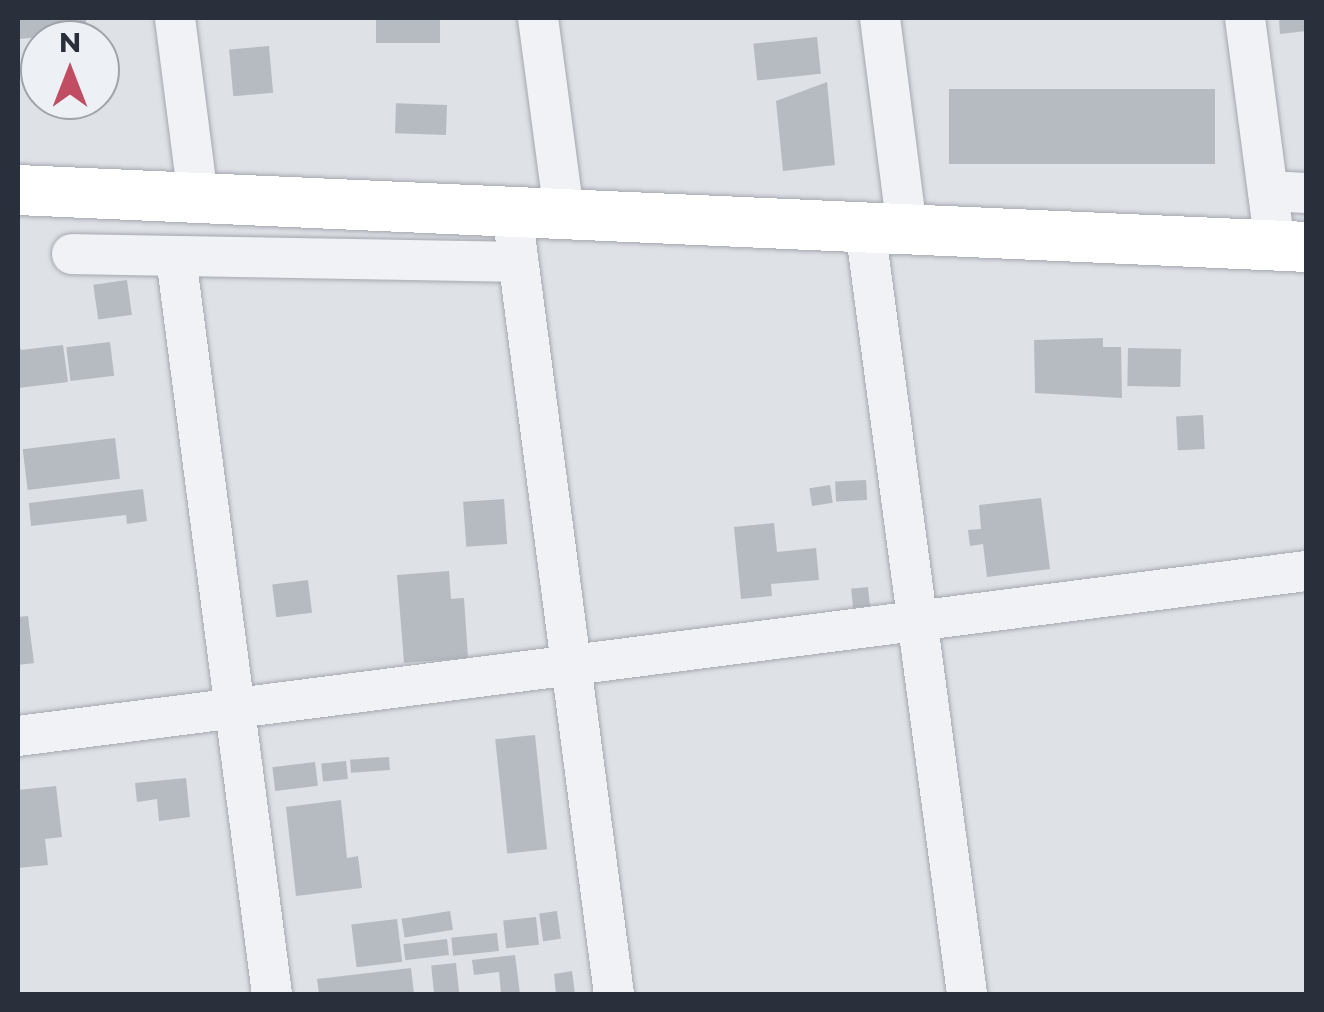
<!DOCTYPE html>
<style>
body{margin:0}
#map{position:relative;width:1324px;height:1012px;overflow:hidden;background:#dee1e6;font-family:Montserrat,sans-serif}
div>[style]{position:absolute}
.building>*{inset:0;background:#b6bbc2;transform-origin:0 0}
.roads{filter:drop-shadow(0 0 2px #a4a8af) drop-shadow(0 0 2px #a4a8af)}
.minor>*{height:40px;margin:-20px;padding:0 20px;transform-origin:20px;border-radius:20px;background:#f0f2f5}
.major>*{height:50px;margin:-25px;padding:0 25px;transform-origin:25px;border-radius:25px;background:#fff}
span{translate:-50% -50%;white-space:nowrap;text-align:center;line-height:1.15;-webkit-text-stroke:9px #edf0f4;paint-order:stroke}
.frame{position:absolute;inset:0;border:20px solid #29303b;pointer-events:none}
.north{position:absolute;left:20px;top:20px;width:100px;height:100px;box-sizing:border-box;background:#edf0f4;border:2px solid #9fa3aa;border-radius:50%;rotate:0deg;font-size:28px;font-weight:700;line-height:40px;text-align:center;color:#29303b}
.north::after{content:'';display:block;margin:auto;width:35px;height:45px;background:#c14d63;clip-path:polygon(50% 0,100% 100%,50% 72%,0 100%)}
</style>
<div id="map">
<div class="building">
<i style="clip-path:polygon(18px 18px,86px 18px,87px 33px,18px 39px)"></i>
<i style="left:376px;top:18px;width:64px;height:25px"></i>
<i style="clip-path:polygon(1279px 18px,1306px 18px,1306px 31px,1280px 34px)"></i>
<i style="left:817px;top:37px;width:37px;height:64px;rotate:84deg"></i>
<i style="left:269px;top:46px;width:47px;height:40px;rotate:85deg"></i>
<i style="clip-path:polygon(827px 82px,835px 165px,783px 171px,776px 101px)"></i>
<i style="left:949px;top:89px;width:266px;height:75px"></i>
<i style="left:447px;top:105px;width:30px;height:51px;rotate:92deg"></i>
<i style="left:127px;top:280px;width:35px;height:34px;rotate:82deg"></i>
<i style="clip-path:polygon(1103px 338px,1103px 347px,1121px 347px,1122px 398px,1035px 393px,1034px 340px)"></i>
<i style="clip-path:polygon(18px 342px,21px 350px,63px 345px,68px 382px,18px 388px)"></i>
<i style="left:110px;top:342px;width:34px;height:44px;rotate:83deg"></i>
<i style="left:1128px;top:348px;width:53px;height:38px;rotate:1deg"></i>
<i style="left:1203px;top:415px;width:34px;height:27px;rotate:87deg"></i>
<i style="left:115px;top:438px;width:41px;height:93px;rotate:83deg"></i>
<i style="left:866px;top:480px;width:20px;height:31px;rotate:87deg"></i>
<i style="left:830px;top:485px;width:18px;height:21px;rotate:81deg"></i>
<i style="clip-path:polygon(143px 489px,147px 521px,127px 524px,126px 515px,31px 526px,29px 503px)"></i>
<i style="clip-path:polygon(1041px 498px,1050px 569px,987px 577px,983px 544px,970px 546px,968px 530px,981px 529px,979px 505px)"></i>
<i style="left:504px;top:499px;width:45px;height:41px;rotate:86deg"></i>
<i style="clip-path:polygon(774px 523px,777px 552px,816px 548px,819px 580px,771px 584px,772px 596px,741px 599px,734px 527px)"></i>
<i style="clip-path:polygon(449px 571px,451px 599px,464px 598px,468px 658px,404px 663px,397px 575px)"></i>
<i style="left:308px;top:580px;width:33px;height:36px;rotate:83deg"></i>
<i style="left:868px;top:587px;width:19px;height:17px;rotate:84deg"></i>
<i style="clip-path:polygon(28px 616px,34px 663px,18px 665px,18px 617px)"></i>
<i style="left:535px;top:735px;width:115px;height:40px;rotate:84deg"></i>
<i style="left:389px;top:757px;width:13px;height:39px;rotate:86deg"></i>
<i style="left:346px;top:761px;width:18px;height:25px;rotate:84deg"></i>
<i style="left:315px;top:762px;width:24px;height:43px;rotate:83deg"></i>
<i style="clip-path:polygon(186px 778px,190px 817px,159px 821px,157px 799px,137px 802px,135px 783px)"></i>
<i style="clip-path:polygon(56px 786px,62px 837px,45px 839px,48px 865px,18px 868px,18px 790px)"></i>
<i style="clip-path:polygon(341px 800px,347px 858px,358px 856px,362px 888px,296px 896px,286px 807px)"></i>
<i style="left:450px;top:911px;width:19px;height:49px;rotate:81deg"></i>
<i style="left:557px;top:911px;width:28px;height:18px;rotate:82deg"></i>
<i style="left:536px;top:917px;width:28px;height:33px;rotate:84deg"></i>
<i style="left:397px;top:919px;width:43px;height:46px;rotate:83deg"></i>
<i style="left:497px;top:933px;width:18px;height:46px;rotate:84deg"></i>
<i style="left:447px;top:939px;width:16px;height:44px;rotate:83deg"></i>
<i style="clip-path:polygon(515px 955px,520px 994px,501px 994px,499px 972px,474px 975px,472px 960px)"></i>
<i style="left:456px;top:963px;width:30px;height:25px;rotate:84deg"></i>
<i style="clip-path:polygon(411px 968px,414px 994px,319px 994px,317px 979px)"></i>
<i style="clip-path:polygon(572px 971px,575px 994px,556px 994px,554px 974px)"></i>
</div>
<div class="roads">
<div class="minor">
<i style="left:175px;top:18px;width:181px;rotate:82.7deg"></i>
<i style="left:538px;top:18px;width:197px;rotate:82.4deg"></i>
<i style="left:880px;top:18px;width:213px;rotate:82.7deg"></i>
<i style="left:1245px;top:18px;width:229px;rotate:82.5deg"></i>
<i style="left:1268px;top:191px;width:38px;rotate:3deg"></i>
<i style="left:512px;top:212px;width:789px;rotate:82.57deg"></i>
<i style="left:865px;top:227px;width:774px;rotate:82.42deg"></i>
<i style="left:72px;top:254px;width:446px;rotate:1deg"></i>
<i style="left:176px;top:257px;width:743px;rotate:82.58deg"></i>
<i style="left:18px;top:736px;width:1299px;rotate:-7.3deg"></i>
</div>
<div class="major">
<i style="left:18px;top:190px;width:1289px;rotate:2.53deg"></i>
</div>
</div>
<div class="frame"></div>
<div class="north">N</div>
</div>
